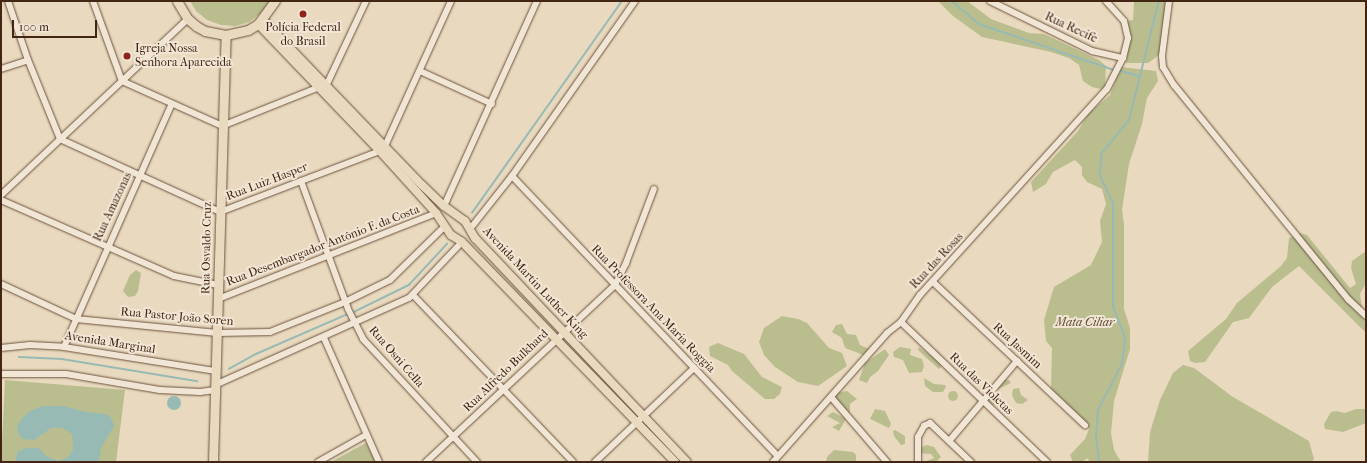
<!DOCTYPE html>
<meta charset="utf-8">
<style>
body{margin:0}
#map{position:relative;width:1367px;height:463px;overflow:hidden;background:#e9d9be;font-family:"IM FELL French Canon",serif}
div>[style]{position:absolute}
.green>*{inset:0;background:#babe8f}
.round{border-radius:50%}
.water>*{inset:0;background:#97bab4}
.stream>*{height:1.5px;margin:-0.75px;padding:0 0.75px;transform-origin:0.75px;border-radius:0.75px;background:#97bab4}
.roads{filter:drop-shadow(0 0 1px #6c523e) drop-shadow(0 0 1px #6c523e)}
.minor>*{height:6px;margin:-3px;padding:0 3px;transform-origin:3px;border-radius:3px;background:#f1e6d5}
.major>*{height:8px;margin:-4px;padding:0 4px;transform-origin:4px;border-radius:4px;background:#e9d9be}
.highway>*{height:9px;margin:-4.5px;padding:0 4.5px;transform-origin:4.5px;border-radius:4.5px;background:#e9d9be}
.dots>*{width:11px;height:11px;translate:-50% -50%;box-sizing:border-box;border:2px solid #f1e6d5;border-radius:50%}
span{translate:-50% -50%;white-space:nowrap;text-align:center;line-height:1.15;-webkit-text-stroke:4px #f1e6d5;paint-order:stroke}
.poi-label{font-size:12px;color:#432513}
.left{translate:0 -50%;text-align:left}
.street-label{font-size:12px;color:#432513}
.park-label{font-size:12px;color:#614b32;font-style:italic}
.frame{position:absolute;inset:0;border:2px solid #432513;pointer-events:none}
.scale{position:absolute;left:12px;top:20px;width:85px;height:18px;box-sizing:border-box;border:2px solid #432513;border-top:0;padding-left:5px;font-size:12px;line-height:14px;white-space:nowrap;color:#432513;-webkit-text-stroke:3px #f1e6d5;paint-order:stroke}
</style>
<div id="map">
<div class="green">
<i style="clip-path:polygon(190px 1px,270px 1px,261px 13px,249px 22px,235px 26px,221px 25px,207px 20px,196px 11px)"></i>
<i style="clip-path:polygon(938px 1px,967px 1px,991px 19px,1029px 33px,1044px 34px,1099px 60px,1106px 66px,1105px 86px,1101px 89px,1092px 87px,1083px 81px,1079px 65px,1069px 58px,1051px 52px,982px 37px,953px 16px)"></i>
<i style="clip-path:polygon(1134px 1px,1166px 1px,1165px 34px,1159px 55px,1148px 63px,1126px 63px,1129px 44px,1127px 21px,1133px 20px)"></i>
<i style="clip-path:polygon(1121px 67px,1156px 71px,1158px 81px,1147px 98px,1142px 124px,1129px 164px,1122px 210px,1124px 224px,1124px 309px,1130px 328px,1130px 349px,1114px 401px,1111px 433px,1114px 450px,1121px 462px,1090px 462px,1087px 458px,1083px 462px,1073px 462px,1070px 455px,1085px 439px,1089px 429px,1086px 423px,1051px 389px,1052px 348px,1046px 341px,1044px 320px,1054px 287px,1091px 265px,1102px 242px,1100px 221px,1106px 204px,1102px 189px,1087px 182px,1082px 175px,1082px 167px,1075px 160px,1053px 172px,1046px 184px,1033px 192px,1031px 182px,1078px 131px,1088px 114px,1110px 95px)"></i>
<i style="clip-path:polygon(1300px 233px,1307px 235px,1350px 288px,1356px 284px,1351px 268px,1352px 261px,1366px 251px,1366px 283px,1360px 294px,1362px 309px,1366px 313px,1366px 333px,1299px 266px,1272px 287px,1249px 318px,1233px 322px,1205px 362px,1195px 363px,1190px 361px,1188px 351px,1226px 319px,1237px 303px,1281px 266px,1287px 258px,1289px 238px)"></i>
<i style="clip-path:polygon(136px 270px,141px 273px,138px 291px,135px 296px,128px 297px,123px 291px,130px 275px)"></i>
<i style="clip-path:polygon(782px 316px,798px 319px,807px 323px,829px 348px,842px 353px,847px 366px,818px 386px,798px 382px,775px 367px,764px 355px,759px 342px,764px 328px)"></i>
<i style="clip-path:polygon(842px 324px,847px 334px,856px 335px,860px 345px,869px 349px,866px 356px,845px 348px,842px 338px,832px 332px,836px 325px)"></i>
<i style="clip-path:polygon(718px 343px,744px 354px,762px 377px,782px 387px,780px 394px,774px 399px,765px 399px,732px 371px,728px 365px,710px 356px,709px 347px)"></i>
<i style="clip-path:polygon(900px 347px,911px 349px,910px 355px,922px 359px,924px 366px,922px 372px,909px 373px,903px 360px,894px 357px,893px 352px)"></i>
<i style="clip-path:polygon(919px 347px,934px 358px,943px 357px,941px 367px,939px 369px,931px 362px,918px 350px)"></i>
<i style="clip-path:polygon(885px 349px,889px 355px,878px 371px,870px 377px,867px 383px,859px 380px,865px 363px)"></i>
<i style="clip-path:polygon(1183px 365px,1194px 368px,1233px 397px,1309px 441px,1314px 459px,1312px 462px,1148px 462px,1150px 432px,1160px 400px,1173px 373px)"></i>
<i style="clip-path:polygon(924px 378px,934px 384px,945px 385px,946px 387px,943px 392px,933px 392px,925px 386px)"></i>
<i style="clip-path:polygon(1003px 379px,1009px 380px,1011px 383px,994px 391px)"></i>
<i style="clip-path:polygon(5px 380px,125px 390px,116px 462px,1px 462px)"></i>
<i style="clip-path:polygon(1019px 388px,1021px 395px,1028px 400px,1022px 404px,1016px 403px,1012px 395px,1013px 389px)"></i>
<i style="clip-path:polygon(847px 391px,857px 399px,850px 404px,850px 413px,832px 399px,839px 392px)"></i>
<i class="round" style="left:948px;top:391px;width:10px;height:10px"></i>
<i class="round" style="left:989px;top:395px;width:10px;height:10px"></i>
<i style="clip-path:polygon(875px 409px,885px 411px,891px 424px,889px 428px,870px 419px)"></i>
<i style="clip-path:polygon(1356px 409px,1366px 409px,1366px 423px,1343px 432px,1325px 429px,1324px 424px,1331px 412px,1336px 411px,1345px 413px)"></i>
<i style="clip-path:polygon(833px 412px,846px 419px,839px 431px,832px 427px,840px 423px,827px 416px)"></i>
<i style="clip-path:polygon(895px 430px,905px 436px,905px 444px,901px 445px,894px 436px,893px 431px)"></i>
<i style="clip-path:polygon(366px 443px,376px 462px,331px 462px)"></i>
<i style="clip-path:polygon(926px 445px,934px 447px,941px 457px,936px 462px,924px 462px,934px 458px,931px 454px,919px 453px,919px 449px)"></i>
<i style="clip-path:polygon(834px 450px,853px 452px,856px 455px,856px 462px,826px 462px,827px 457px)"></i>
</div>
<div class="water">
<i class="round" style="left:167px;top:396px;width:14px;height:14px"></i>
<i style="clip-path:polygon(43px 406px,64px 406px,86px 412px,105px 414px,111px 417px,114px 426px,101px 448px,99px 462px,15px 462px,18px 451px,27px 448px,39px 448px,46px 456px,58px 461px,67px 458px,73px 450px,72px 434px,63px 428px,51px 428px,34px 440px,23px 439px,18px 434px,17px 427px,22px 418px,30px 411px)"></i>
</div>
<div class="stream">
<i style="left:952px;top:1px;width:35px;rotate:40deg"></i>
<i style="left:979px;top:24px;width:143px;rotate:18.8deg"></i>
<i style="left:1118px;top:70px;width:22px;rotate:16deg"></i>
<i style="left:472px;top:213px;width:260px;rotate:-54.7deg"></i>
<i style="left:352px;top:313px;width:64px;rotate:-26.2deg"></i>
<i style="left:409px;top:285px;width:56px;rotate:-47.2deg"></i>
<i style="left:19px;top:357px;width:43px;rotate:2.7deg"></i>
<i style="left:62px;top:359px;width:137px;rotate:9.3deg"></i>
<i style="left:229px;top:369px;width:31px;rotate:-29deg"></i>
<i style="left:256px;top:354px;width:100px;rotate:-23.5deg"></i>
<i style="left:1099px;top:462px;width:25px;rotate:-97deg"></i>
<i style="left:1096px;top:437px;width:27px;rotate:-86deg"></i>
<i style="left:1098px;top:410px;width:52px;rotate:-62.4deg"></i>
<i style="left:1122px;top:364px;width:26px;rotate:-83deg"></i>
<i style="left:1125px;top:338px;width:33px;rotate:-111deg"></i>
<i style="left:1113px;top:307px;width:104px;rotate:-90deg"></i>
<i style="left:1113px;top:203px;width:30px;rotate:-116deg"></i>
<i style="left:1100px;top:176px;width:22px;rotate:-87deg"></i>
<i style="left:1101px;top:154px;width:44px;rotate:-50.5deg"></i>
<i style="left:1129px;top:120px;width:123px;rotate:-75.9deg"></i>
</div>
<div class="roads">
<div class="minor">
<i style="left:8px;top:1px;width:62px;rotate:71.3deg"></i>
<i style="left:28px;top:60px;width:85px;rotate:67.9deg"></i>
<i style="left:60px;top:139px;width:176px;rotate:24.5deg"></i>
<i style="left:220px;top:212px;width:171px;rotate:-20.9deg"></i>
<i style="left:380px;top:151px;width:7px;rotate:-45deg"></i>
<i style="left:385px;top:146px;width:159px;rotate:-65.5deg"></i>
<i style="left:93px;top:1px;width:85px;rotate:70.1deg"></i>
<i style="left:122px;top:81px;width:110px;rotate:24.2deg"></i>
<i style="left:222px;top:126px;width:113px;rotate:-21.8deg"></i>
<i style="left:327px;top:84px;width:92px;rotate:-64.8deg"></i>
<i style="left:990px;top:1px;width:114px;rotate:26.1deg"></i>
<i style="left:1092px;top:51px;width:32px;rotate:13deg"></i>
<i style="left:1169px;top:1px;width:55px;rotate:97.3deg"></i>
<i style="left:1162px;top:56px;width:11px;rotate:85deg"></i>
<i style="left:1163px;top:67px;width:21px;rotate:59deg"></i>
<i style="left:1174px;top:85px;width:277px;rotate:50.9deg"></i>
<i style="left:1349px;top:300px;width:23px;rotate:43deg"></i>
<i style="left:1px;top:69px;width:28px;rotate:-18deg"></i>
<i style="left:420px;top:71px;width:79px;rotate:24.6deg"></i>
<i style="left:512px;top:176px;width:386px;rotate:46.5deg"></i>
<i style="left:301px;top:181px;width:136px;rotate:69.8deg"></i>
<i style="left:348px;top:309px;width:34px;rotate:63deg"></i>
<i style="left:363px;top:339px;width:168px;rotate:47.2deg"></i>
<i style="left:1px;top:195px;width:257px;rotate:-43.3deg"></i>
<i style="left:1px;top:200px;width:189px;rotate:23.7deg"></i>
<i style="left:174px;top:276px;width:45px;rotate:11.6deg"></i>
<i style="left:444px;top:206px;width:225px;rotate:-65.6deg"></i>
<i style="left:470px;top:229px;width:68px;rotate:-51.6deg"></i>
<i style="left:512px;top:176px;width:214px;rotate:-54.9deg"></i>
<i style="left:933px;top:282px;width:209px;rotate:43.3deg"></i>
<i style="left:1px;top:284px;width:83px;rotate:25deg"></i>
<i style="left:76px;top:319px;width:142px;rotate:5.7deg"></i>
<i style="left:217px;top:333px;width:53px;rotate:-1.1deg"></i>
<i style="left:270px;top:332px;width:81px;rotate:-21.8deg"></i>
<i style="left:345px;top:302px;width:50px;rotate:-26.1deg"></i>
<i style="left:390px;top:280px;width:77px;rotate:-44.5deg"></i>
<i style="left:413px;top:295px;width:231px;rotate:46.2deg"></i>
<i style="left:218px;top:299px;width:234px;rotate:-21.5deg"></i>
<i style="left:901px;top:322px;width:202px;rotate:43.8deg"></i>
<i style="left:324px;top:338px;width:136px;rotate:66.1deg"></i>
<i style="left:64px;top:347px;width:265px;rotate:-66.1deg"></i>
<i style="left:1px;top:348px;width:29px;rotate:-6deg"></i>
<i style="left:30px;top:345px;width:34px;rotate:3deg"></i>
<i style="left:64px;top:347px;width:154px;rotate:9deg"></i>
<i style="left:1px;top:374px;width:65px"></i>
<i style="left:66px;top:374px;width:95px;rotate:9.7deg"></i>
<i style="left:160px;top:390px;width:40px;rotate:2.9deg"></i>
<i style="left:200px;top:392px;width:15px;rotate:-8deg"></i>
<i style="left:215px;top:385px;width:213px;rotate:-24.2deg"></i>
<i style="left:409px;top:298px;width:77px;rotate:-46.6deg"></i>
<i style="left:831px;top:397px;width:86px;rotate:49.3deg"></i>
<i style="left:950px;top:440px;width:104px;rotate:-49.7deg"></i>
<i style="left:318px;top:462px;width:55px;rotate:-29.4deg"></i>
<i style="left:426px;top:462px;width:259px;rotate:-43.1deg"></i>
<i style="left:615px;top:285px;width:25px;rotate:-63deg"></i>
<i style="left:626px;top:263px;width:79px;rotate:-69.3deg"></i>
<i style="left:595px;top:462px;width:137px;rotate:-43.5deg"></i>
<i style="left:773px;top:462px;width:172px;rotate:-48.5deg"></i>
<i style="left:887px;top:333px;width:18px;rotate:-38deg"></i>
<i style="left:901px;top:322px;width:33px;rotate:-55deg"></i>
<i style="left:920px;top:295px;width:278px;rotate:-47.8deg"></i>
<i style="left:1107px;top:89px;width:35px;rotate:-63deg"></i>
<i style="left:1123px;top:58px;width:21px;rotate:-76deg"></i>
<i style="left:1128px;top:38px;width:17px;rotate:-103deg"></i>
<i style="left:1124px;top:21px;width:27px;rotate:-132deg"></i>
<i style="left:918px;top:462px;width:25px;rotate:-90deg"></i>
<i style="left:918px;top:437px;width:13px;rotate:-61deg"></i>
<i style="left:924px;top:426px;width:7px;rotate:-27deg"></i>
<i style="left:930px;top:423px;width:57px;rotate:43.6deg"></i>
</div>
<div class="major">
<i style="left:263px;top:20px;width:229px;rotate:46.1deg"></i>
<i style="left:422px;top:185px;width:30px;rotate:44deg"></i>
<i style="left:444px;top:206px;width:26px;rotate:36deg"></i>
<i style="left:465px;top:221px;width:20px;rotate:60deg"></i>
<i style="left:475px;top:238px;width:308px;rotate:46.6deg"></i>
<i style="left:258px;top:24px;width:176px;rotate:46.2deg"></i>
<i style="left:380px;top:151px;width:84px;rotate:47.9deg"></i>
<i style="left:436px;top:213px;width:27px;rotate:56deg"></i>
<i style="left:451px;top:235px;width:13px;rotate:32deg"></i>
<i style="left:462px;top:242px;width:306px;rotate:45.9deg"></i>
</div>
<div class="highway">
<i style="left:177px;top:1px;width:21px;rotate:59deg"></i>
<i style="left:188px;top:19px;width:11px;rotate:41deg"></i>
<i style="left:196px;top:26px;width:10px;rotate:29deg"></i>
<i style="left:205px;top:31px;width:21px;rotate:11deg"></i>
<i style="left:226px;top:35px;width:23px;rotate:-13deg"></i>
<i style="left:248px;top:30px;width:12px;rotate:-31deg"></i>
<i style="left:258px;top:24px;width:29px;rotate:-54deg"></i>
<i style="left:213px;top:462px;width:427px;rotate:-88.3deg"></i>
</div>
</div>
<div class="dots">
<i style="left:303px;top:14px;background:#8f2418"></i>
<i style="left:127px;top:56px;background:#8f2418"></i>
</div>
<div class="poi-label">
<span style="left:303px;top:35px">Polícia Federal<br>do Brasil</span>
<span class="left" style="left:135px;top:56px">Igreja Nossa<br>Senhora Aparecida</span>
</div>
<div class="street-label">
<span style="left:1071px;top:28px;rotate:25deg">Rua Recife</span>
<span style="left:267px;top:182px;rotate:-21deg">Rua Luiz Hasper</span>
<span style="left:113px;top:207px;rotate:-65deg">Rua Amazonas</span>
<span style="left:323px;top:246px;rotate:-21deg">Rua Desembargador Antônio F. da Costa</span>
<span style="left:207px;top:248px;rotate:-89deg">Rua Osvaldo Cruz</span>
<span style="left:937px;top:261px;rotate:-47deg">Rua das Rosas</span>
<span style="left:535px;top:283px;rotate:47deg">Avenida Martin Luther King</span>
<span style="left:653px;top:309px;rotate:46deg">Rua Professora Ana Maria Roggia</span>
<span style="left:177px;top:317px;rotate:5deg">Rua Pastor João Soren</span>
<span style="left:110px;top:343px;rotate:9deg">Avenida Marginal</span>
<span style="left:1017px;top:346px;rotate:43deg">Rua Jasmim</span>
<span style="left:396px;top:357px;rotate:49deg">Rua Osni Cella</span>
<span style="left:506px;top:371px;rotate:-44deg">Rua Alfredo Bulkhard</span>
<span style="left:981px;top:384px;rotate:44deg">Rua das Violetas</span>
</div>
<div class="park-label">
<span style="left:1085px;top:323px">Mata Ciliar</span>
</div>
<div class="frame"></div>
<div class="scale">100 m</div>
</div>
